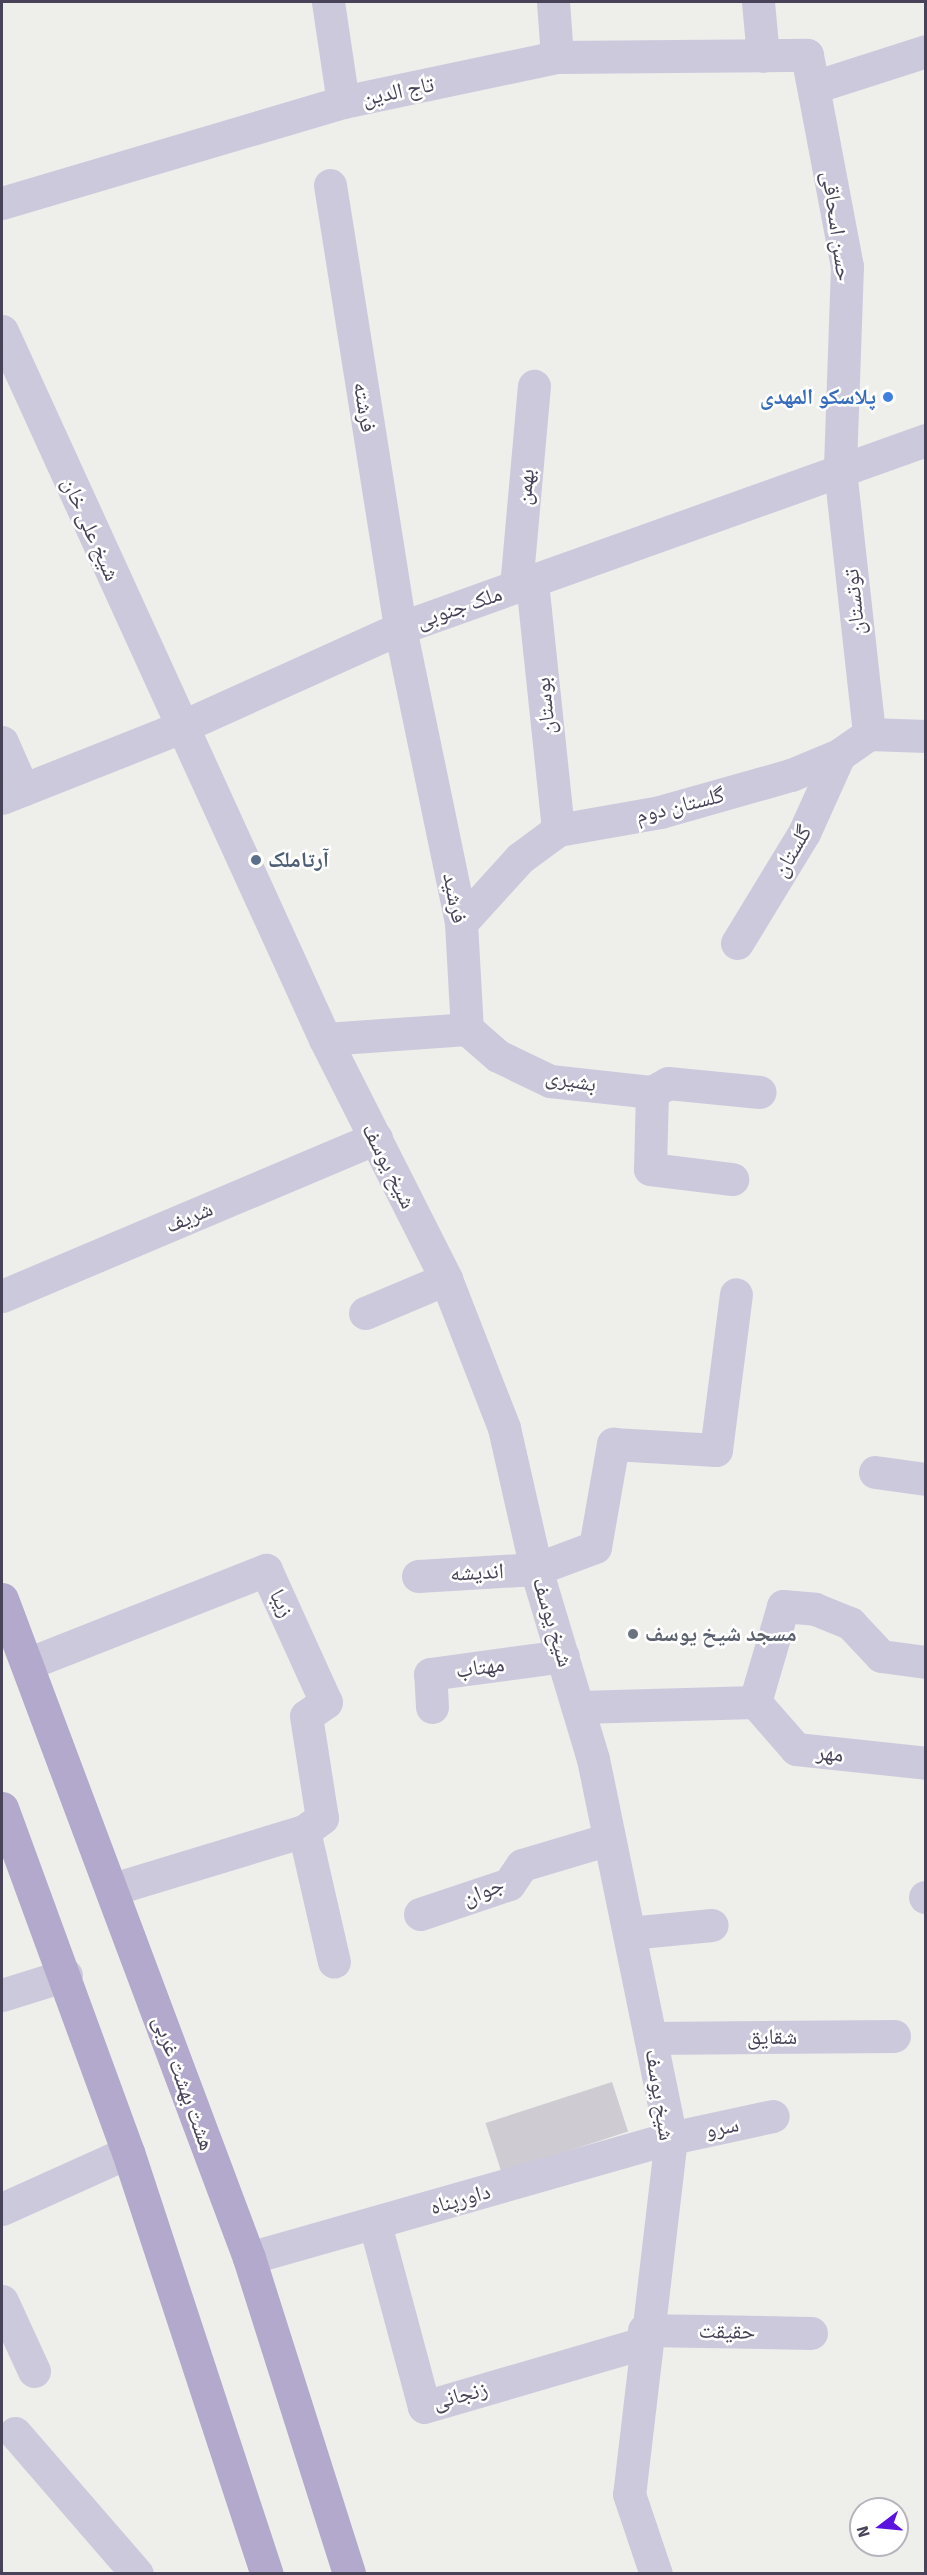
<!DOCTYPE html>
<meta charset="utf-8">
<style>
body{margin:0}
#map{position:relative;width:927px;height:2575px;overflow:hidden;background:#eeeeeb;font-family:Signika,"Noto Naskh Arabic",sans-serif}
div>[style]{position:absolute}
.building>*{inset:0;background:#cfcbd3;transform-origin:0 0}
.minor>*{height:33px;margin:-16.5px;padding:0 16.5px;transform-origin:16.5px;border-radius:16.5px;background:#cdc9dd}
.major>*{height:33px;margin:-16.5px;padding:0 16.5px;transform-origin:16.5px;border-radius:16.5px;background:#b3a9cc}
.dots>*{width:16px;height:16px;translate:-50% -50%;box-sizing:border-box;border:3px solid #fff;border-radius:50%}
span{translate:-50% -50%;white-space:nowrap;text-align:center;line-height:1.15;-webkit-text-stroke:5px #fff;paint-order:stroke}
.street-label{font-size:22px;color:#494359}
.shop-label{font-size:22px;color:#366cbe;font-weight:700}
.right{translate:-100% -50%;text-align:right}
.service-label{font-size:22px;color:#4e5e75;font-weight:700}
.left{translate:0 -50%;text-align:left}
.worship-label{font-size:22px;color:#5b616d;font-weight:700}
.frame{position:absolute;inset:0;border:3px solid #494359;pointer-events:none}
.north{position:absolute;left:849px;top:2497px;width:60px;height:60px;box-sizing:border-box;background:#fff;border:2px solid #b6b4bd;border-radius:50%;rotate:254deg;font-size:16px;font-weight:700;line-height:24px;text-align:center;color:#494359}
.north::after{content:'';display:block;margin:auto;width:21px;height:27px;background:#5b14e0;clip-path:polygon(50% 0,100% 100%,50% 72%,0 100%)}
</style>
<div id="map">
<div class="building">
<i style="left:612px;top:2082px;width:52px;height:133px;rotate:72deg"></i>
</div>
<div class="minor">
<i style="left:328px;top:2px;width:101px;rotate:81.5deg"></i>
<i style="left:553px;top:2px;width:55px;rotate:85.8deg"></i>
<i style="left:758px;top:2px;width:54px;rotate:84.7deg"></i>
<i style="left:814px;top:87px;width:118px;rotate:-17.8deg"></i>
<i style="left:330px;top:185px;width:448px;rotate:81deg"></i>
<i style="left:400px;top:628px;width:301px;rotate:78.3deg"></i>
<i style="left:461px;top:923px;width:106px;rotate:86.8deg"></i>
<i style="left:2px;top:203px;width:356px;rotate:-16.5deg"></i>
<i style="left:343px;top:102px;width:219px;rotate:-11.9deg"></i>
<i style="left:557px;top:57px;width:250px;rotate:-0.5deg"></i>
<i style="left:807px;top:55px;width:215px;rotate:79.3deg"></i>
<i style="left:847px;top:266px;width:204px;rotate:92deg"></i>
<i style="left:840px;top:470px;width:266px;rotate:83.7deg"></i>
<i style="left:2px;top:331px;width:778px;rotate:65.48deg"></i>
<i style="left:325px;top:1039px;width:269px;rotate:63.2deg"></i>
<i style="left:446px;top:1279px;width:160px;rotate:68.7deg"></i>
<i style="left:504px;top:1428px;width:145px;rotate:77.2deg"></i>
<i style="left:536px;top:1569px;width:198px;rotate:73.3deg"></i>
<i style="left:593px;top:1759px;width:387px;rotate:78.4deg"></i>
<i style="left:671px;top:2138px;width:358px;rotate:96.7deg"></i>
<i style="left:629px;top:2494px;width:84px;rotate:71.4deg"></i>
<i style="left:532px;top:582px;width:249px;rotate:84deg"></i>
<i style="left:516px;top:587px;width:202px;rotate:-84.9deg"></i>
<i style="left:2px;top:742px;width:52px;rotate:66.4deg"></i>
<i style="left:2px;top:798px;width:193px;rotate:-21.6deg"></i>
<i style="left:181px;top:727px;width:240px;rotate:-24.3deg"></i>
<i style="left:400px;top:628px;width:559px;rotate:-19.67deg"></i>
<i style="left:461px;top:923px;width:88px;rotate:-47.8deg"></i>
<i style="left:520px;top:858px;width:47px;rotate:-36.4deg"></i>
<i style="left:558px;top:830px;width:104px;rotate:-10deg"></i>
<i style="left:660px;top:812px;width:136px;rotate:-15.8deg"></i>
<i style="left:791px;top:775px;width:52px;rotate:-22.6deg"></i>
<i style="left:839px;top:755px;width:37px;rotate:-35deg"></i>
<i style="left:869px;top:734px;width:57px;rotate:2deg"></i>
<i style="left:737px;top:943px;width:129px;rotate:-58.7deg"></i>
<i style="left:804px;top:833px;width:85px;rotate:-65.8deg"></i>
<i style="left:467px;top:1029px;width:41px;rotate:41.1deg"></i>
<i style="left:498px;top:1056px;width:58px;rotate:25.7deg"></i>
<i style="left:550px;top:1081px;width:103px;rotate:6.2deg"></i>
<i style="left:652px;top:1092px;width:18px;rotate:-29deg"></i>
<i style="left:668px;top:1083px;width:92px;rotate:5.6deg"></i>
<i style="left:325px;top:1039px;width:142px;rotate:-4deg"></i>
<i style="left:652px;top:1092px;width:77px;rotate:91.5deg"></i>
<i style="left:650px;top:1169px;width:83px;rotate:7deg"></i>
<i style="left:2px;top:1296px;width:406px;rotate:-22.9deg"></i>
<i style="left:365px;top:1313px;width:88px;rotate:-22.8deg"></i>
<i style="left:875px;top:1472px;width:51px;rotate:7.8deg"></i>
<i style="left:418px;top:1576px;width:118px;rotate:-3.4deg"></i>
<i style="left:536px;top:1569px;width:63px;rotate:-20.4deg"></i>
<i style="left:595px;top:1547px;width:105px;rotate:-80.1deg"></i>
<i style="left:613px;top:1444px;width:103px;rotate:3.3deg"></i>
<i style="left:716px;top:1450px;width:157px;rotate:-82.7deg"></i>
<i style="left:27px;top:1664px;width:257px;rotate:-21.5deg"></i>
<i style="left:266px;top:1570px;width:145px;rotate:65.6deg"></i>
<i style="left:326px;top:1702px;width:24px;rotate:145deg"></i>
<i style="left:306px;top:1716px;width:103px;rotate:81.1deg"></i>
<i style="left:322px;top:1818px;width:22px;rotate:144deg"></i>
<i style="left:304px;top:1831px;width:134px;rotate:77.1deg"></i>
<i style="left:755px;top:1702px;width:62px;rotate:48.9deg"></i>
<i style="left:796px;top:1749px;width:131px;rotate:6.1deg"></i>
<i style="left:432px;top:1707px;width:33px;rotate:-93deg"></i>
<i style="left:430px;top:1674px;width:134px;rotate:-7.7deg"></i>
<i style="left:580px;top:1707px;width:175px;rotate:-1.6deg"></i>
<i style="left:755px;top:1702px;width:100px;rotate:-73.7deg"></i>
<i style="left:783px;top:1606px;width:32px;rotate:5deg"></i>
<i style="left:815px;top:1609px;width:38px;rotate:22deg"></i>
<i style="left:850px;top:1623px;width:45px;rotate:46.8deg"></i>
<i style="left:881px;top:1656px;width:45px;rotate:7.6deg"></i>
<i style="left:113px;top:1889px;width:200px;rotate:-16.9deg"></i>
<i style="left:925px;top:1897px;width:1px"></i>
<i style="left:420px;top:1914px;width:94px;rotate:-18.6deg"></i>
<i style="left:509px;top:1884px;width:23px;rotate:-56deg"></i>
<i style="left:522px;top:1865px;width:91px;rotate:-16.6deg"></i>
<i style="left:629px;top:1933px;width:83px;rotate:-5.5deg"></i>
<i style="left:2px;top:1995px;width:67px;rotate:-17.4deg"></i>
<i style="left:651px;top:2038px;width:243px;rotate:-0.5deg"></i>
<i style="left:2px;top:2209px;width:138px;rotate:-24.3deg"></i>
<i style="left:375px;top:2224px;width:189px;rotate:75deg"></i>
<i style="left:424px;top:2407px;width:228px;rotate:-16.3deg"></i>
<i style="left:249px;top:2258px;width:439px;rotate:-15.9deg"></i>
<i style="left:671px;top:2138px;width:104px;rotate:-12.2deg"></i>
<i style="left:2px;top:2301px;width:77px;rotate:65.4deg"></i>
<i style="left:644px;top:2330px;width:167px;rotate:1deg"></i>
<i style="left:15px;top:2433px;width:186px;rotate:49.1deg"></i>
</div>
<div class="major">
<i style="left:2px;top:1599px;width:704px;rotate:69.45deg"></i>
<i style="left:249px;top:2258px;width:331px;rotate:72.4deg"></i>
<i style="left:2px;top:1808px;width:366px;rotate:69.9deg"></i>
<i style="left:128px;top:2152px;width:444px;rotate:71.8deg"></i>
</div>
<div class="dots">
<i style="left:888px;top:397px;background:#3f7fe0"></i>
<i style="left:256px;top:860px;background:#5c6f8a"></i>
<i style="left:633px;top:1634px;background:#6b7280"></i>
</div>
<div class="street-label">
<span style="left:398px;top:91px;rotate:-12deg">تاج الدین</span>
<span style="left:837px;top:226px;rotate:82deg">حسن اسحاقی</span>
<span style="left:365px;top:407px;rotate:81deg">فرشته</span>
<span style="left:525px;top:487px;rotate:-85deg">بهمن</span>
<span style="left:91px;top:529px;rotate:66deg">شیخ علی خان</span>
<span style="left:854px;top:602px;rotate:-96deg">توتستان</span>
<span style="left:459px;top:607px;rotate:-19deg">ملک جنوبی</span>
<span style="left:545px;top:706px;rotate:-96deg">بوستان</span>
<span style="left:680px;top:805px;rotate:-14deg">گلستان دوم</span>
<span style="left:792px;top:851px;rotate:-60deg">گلستان</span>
<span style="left:455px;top:898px;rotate:79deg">فرشید</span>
<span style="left:571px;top:1080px;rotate:10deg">بشیری</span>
<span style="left:389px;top:1166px;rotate:63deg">شیخ یوسف</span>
<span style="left:189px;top:1217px;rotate:-23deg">شریف</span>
<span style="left:477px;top:1572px;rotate:-3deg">اندیشه</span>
<span style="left:282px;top:1603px;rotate:64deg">زیبا</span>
<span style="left:553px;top:1622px;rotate:73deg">شیخ یوسف</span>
<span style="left:480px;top:1667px;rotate:-8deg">مهتاب</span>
<span style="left:830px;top:1753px;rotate:6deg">مهر</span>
<span style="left:483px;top:1891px;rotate:-22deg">جوان</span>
<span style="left:772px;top:2037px">شقایق</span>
<span style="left:184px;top:2083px;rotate:70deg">هشت بهشت غربی</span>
<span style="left:660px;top:2095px;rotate:81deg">شیخ یوسف</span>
<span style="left:722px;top:2127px;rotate:-12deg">سرو</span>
<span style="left:460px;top:2199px;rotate:-16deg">داورپناه</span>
<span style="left:727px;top:2331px;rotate:1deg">حقیقت</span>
<span style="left:460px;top:2395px;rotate:-15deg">زنجانی</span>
</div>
<div class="shop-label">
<span class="right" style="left:876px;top:397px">پلاسکو المهدی</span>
</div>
<div class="service-label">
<span class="left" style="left:268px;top:860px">آرتاملک</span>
</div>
<div class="worship-label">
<span class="left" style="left:645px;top:1634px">مسجد شیخ یوسف</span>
</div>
<div class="frame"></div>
<div class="north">N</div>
</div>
